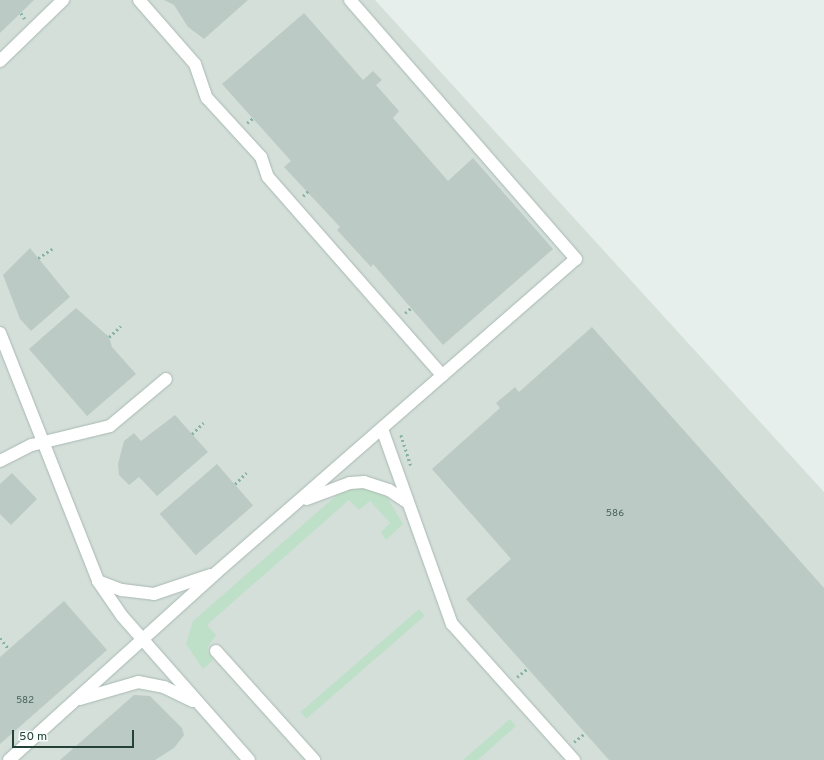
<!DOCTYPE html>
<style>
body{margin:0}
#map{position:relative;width:824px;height:760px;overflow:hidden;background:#e6efeb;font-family:Overpass,sans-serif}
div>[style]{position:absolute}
.built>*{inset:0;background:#d4dfda}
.green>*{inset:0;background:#bfe0c8;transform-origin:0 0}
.building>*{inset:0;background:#bbcac4;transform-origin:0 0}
.path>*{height:2.5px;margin-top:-1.25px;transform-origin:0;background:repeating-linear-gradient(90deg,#86b3a5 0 2px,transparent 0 5px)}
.roads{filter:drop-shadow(0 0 1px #a8b8b2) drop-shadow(0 0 1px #a8b8b2)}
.minor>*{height:12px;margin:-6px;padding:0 6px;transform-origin:6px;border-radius:6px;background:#fff}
span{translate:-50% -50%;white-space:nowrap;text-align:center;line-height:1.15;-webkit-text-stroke:4px #f7fbf9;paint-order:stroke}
.number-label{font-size:10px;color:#4a645c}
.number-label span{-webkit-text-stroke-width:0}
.scale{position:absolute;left:12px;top:730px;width:122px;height:18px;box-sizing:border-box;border:2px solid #24423a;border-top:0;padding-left:5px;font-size:12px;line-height:14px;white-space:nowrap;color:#24423a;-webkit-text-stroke:3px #f7fbf9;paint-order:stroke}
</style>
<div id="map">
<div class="built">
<i style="clip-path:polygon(0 0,375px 0,824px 492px,824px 760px,0 760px)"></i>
</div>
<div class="green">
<i style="clip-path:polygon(362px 486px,387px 497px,403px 524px,386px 540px,381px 532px,390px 523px,370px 501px,359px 510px,349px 500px,207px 625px,216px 635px,207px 648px,213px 660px,203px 669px,186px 644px,193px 621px,339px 493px)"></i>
<i style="left:419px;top:609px;width:9px;height:157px;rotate:49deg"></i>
<i style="clip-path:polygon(510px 719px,516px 726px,478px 760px,463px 760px)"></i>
</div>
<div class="building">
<i style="clip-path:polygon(0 0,34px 0,0 33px)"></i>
<i style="clip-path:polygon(164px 0,248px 0,204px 39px,188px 27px,174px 5px)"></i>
<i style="clip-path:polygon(304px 13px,363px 80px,373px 71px,382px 80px,376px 85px,399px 111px,393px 118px,448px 181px,473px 158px,553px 249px,443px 345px,373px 264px,371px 267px,337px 230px,340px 227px,284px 167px,291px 161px,222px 84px)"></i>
<i style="clip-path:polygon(30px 248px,70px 297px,31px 331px,20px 319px,3px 275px)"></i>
<i style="clip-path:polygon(76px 308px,109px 337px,112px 347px,136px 374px,87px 416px,29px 349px)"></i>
<i style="clip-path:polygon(592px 327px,824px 588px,824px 760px,609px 760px,466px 599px,511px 559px,432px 469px,500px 408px,496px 403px,515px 387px,519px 392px)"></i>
<i style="clip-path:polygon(175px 415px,208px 452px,157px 496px,139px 477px,129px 485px,119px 475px,118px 464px,124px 441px,134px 433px,141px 441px)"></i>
<i style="left:217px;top:464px;width:55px;height:76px;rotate:49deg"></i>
<i style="clip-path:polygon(12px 473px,37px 499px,11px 525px,0 514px,0 484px)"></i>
<i style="clip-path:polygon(64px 601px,107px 650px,0 744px,0 657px)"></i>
<i style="clip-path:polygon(134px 695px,150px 696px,182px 728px,184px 735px,174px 748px,155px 760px,60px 760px)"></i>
</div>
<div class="path">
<i style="left:21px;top:13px;width:7px;rotate:56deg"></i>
<i style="left:247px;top:123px;width:8px;rotate:-40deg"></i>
<i style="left:303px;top:196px;width:7px;rotate:-45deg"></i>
<i style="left:38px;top:258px;width:17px;rotate:-33deg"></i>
<i style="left:405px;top:313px;width:8px;rotate:-40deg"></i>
<i style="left:109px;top:337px;width:16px;rotate:-43deg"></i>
<i style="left:192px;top:434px;width:16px;rotate:-45deg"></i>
<i style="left:401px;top:435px;width:32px;rotate:72deg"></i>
<i style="left:235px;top:484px;width:16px;rotate:-45deg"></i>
<i style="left:0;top:638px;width:14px;rotate:51deg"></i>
<i style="left:517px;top:677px;width:13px;rotate:-39deg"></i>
<i style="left:574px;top:742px;width:14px;rotate:-39deg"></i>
</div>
<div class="roads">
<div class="minor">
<i style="left:139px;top:0;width:85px;rotate:48.8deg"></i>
<i style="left:195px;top:64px;width:36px;rotate:71deg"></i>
<i style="left:207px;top:98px;width:80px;rotate:47.5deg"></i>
<i style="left:261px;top:157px;width:21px;rotate:71deg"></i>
<i style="left:268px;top:177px;width:264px;rotate:48.7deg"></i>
<i style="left:0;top:61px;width:88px;rotate:-44.1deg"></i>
<i style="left:0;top:333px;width:267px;rotate:68.4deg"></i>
<i style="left:98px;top:581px;width:42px;rotate:55.6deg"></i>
<i style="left:122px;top:616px;width:192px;rotate:48.6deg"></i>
<i style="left:382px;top:429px;width:207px;rotate:70.3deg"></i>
<i style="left:452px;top:624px;width:183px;rotate:48.1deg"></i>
<i style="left:0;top:461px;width:36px;rotate:-27deg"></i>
<i style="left:32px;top:445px;width:80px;rotate:-13.7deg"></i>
<i style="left:110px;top:426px;width:73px;rotate:-40deg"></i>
<i style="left:307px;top:499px;width:46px;rotate:-20.4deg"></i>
<i style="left:350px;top:483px;width:14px;rotate:-4deg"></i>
<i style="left:364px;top:482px;width:26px;rotate:18deg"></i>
<i style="left:389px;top:490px;width:22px;rotate:34deg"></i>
<i style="left:98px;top:581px;width:26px;rotate:21deg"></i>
<i style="left:122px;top:590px;width:32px;rotate:7deg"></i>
<i style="left:154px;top:594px;width:59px;rotate:-18.7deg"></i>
<i style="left:216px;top:651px;width:147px;rotate:48deg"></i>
<i style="left:80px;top:699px;width:60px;rotate:-16.3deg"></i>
<i style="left:138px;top:682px;width:26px;rotate:11deg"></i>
<i style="left:164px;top:687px;width:32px;rotate:26deg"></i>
<i style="left:9px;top:760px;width:280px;rotate:-42.1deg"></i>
<i style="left:217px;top:572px;width:476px;rotate:-41.1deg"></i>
<i style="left:576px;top:259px;width:344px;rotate:-131.1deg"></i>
</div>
</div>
<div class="number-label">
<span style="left:615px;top:514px">586</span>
<span style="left:25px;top:701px">582</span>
</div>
<div class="scale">50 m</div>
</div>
